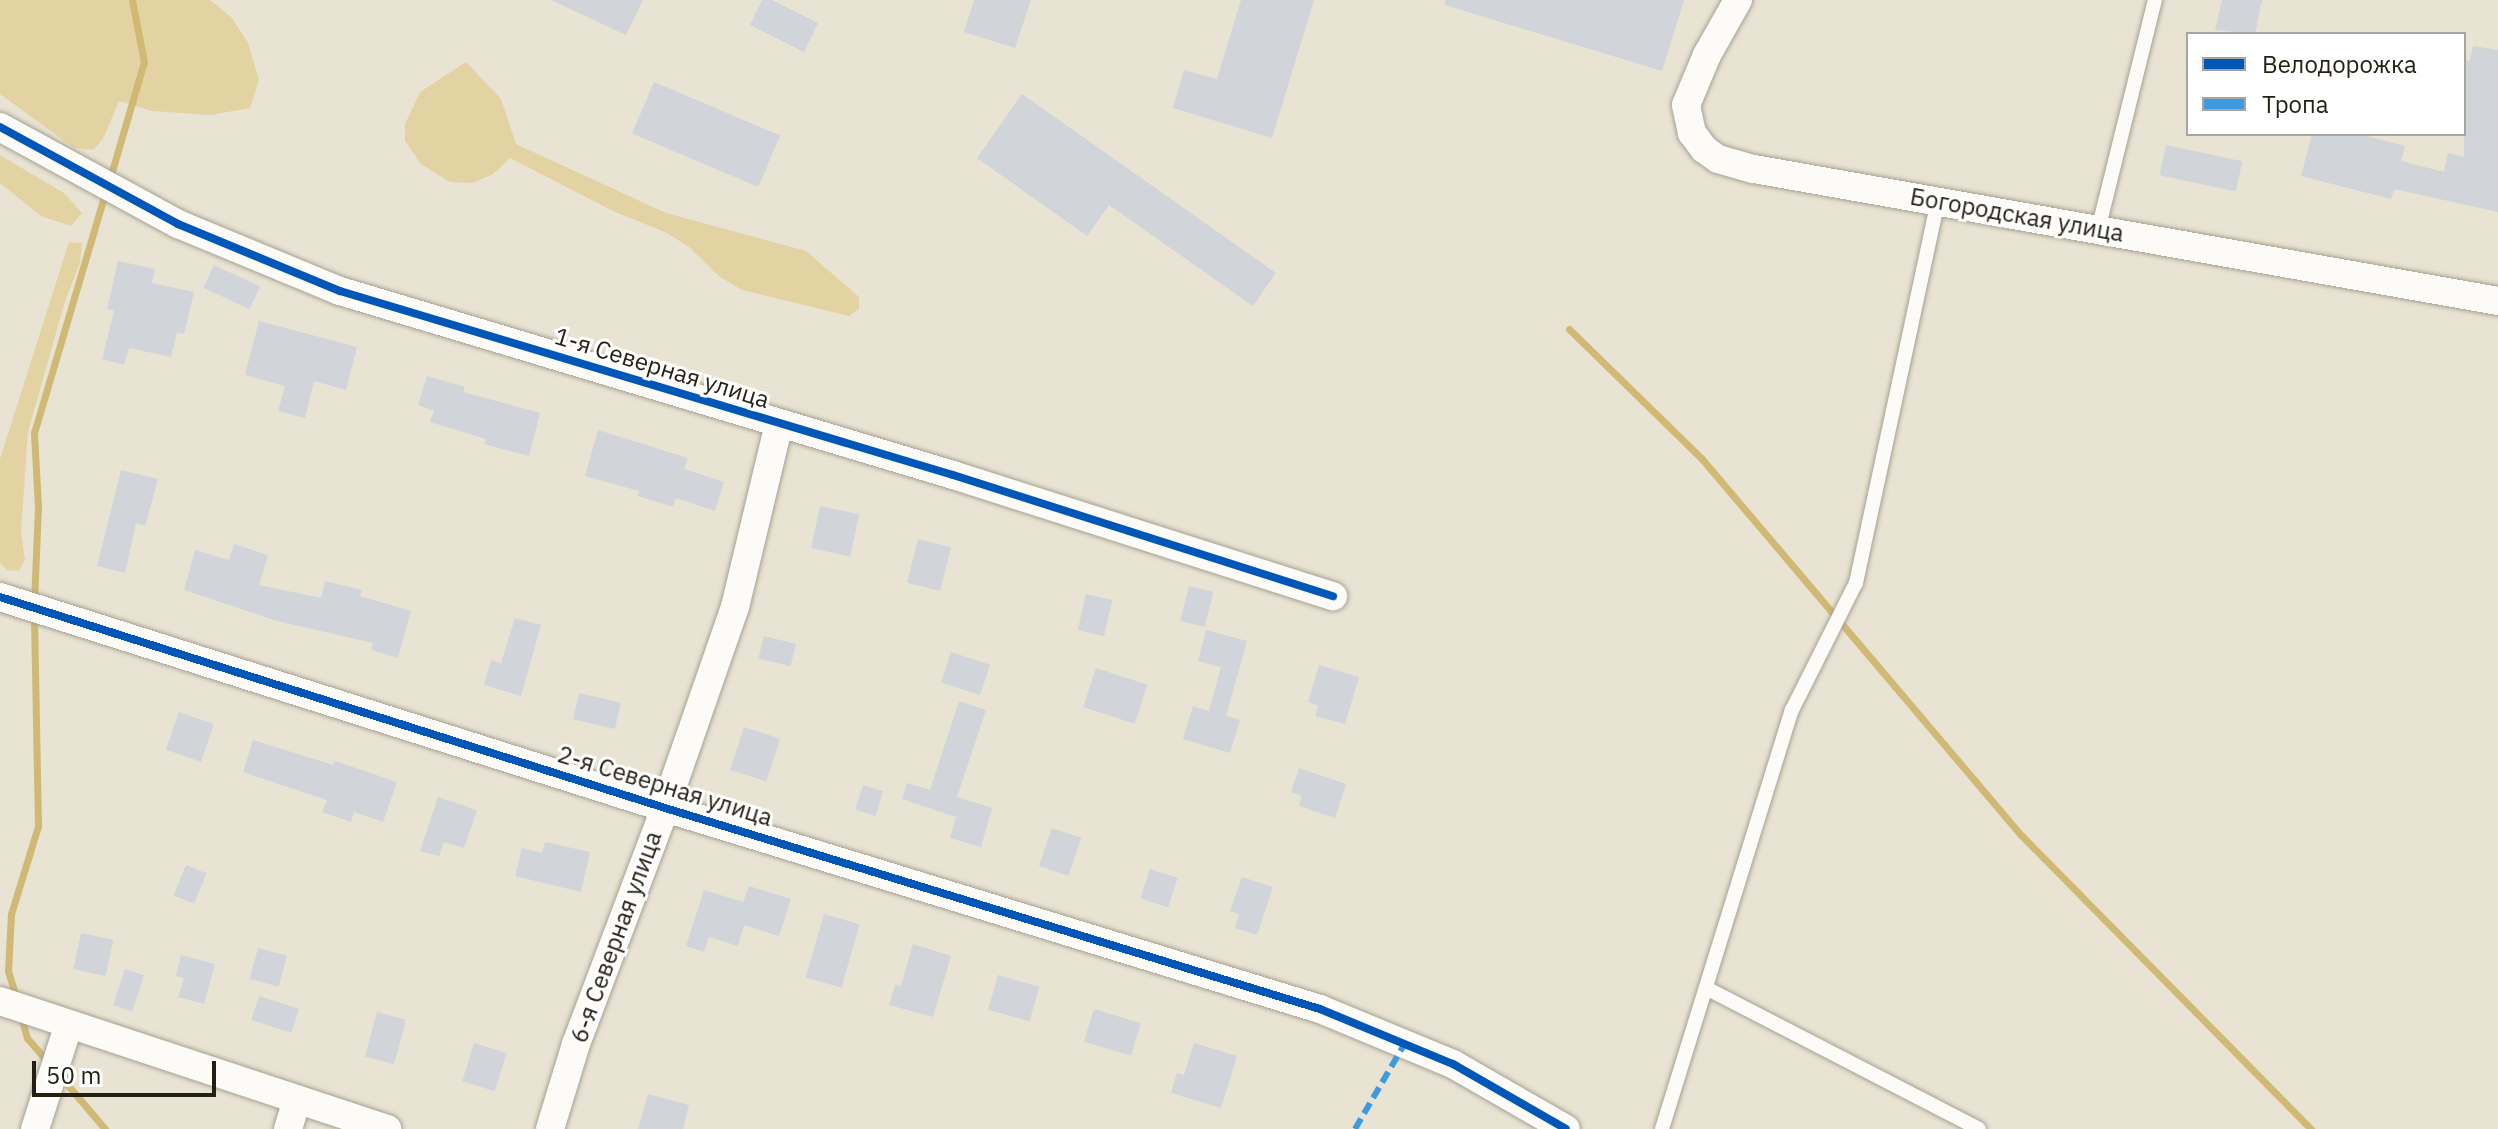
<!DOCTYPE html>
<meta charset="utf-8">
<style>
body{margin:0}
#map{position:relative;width:2498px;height:1129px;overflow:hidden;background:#e8e3d2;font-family:"IBM Plex Sans",sans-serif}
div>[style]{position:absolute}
.green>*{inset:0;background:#e4d3a2}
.stream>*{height:7px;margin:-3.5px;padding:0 3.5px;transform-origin:3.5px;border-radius:3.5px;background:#d0b974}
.building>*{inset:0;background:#d1d5d9;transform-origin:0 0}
.roads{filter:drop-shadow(0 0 2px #a5a194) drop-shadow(0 0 2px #a5a194)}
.lane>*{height:14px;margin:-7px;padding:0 7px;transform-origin:7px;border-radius:7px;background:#fcfbf8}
.street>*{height:28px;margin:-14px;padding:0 14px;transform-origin:14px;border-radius:14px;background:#fcfbf8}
.quiet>*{height:6px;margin-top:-3px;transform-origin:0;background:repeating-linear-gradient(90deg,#3c9bde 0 12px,transparent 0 18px)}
.cycleway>*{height:8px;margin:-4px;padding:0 4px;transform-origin:4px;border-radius:4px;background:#0057b8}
span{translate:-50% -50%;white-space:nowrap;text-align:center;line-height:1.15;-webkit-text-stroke:6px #fff;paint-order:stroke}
.street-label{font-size:24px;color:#231f13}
.legend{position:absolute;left:2186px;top:32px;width:280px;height:104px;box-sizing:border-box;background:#fff;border:2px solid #a7a5a1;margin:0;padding:10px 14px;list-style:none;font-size:24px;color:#231f13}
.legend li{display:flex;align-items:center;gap:16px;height:40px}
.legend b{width:40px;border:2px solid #a7a5a1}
.scale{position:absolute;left:32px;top:1061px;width:184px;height:36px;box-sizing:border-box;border:4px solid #231f13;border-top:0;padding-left:10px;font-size:24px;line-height:28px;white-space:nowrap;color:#231f13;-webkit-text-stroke:6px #fff;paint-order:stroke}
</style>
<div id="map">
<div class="green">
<i style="clip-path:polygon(0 0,210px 0,232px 18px,248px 43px,259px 80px,250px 108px,211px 115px,152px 111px,119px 101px,103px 139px,93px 150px,74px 148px,0 94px)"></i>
<i style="clip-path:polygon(466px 62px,501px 99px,516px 144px,666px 213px,806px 251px,859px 297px,859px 309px,849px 316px,742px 290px,719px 276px,689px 247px,667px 233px,613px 211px,510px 158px,493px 174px,472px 183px,450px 182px,421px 164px,405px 141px,405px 124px,420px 92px)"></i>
<i style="clip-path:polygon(0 155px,64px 193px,82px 213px,71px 226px,41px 216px,0 183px)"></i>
<i style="clip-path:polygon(69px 242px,82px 243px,80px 263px,65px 301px,28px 432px,21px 532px,25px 559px,19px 571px,7px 570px,0 563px,0 459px)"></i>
</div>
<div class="stream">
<i style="left:110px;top:178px;width:121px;rotate:-73.7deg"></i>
<i style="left:144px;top:62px;width:63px;rotate:-101deg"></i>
<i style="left:1569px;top:329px;width:186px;rotate:44.3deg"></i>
<i style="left:1702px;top:459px;width:494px;rotate:49.7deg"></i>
<i style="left:2022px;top:836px;width:412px;rotate:45.4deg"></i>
<i style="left:34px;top:602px;width:95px;rotate:-87.6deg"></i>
<i style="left:38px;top:507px;width:74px;rotate:-93.1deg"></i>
<i style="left:34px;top:433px;width:250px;rotate:-73.5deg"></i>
<i style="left:16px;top:997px;width:27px;rotate:-107deg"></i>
<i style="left:8px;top:971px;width:57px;rotate:-87deg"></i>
<i style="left:11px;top:914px;width:92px;rotate:-72.9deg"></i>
<i style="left:38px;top:826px;width:211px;rotate:-91.1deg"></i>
<i style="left:21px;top:1017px;width:22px;rotate:74deg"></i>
<i style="left:27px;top:1038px;width:33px;rotate:49deg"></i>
<i style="left:60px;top:1076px;width:70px;rotate:49.7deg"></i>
</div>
<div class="building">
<i style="clip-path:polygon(551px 0,643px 0,626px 35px)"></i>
<i style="clip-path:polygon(762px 0,772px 0,818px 23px,804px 52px,750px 25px)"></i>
<i style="clip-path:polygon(974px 0,1031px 0,1015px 48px,964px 32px)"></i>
<i style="clip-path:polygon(1241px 0,1314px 0,1272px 138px,1173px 108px,1184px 70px,1217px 79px)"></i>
<i style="clip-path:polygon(1445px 0,1684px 0,1662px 71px,1445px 5px)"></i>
<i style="clip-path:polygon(2222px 0,2262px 0,2255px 34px,2215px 30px)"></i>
<i style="clip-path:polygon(2473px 46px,2498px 50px,2498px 212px,2394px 189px,2391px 199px,2301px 176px,2312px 134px,2359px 134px,2405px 146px,2401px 161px,2444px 172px,2448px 153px,2464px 157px,2464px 60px,2470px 61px)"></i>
<i style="left:654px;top:82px;width:137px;height:56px;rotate:23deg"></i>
<i style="clip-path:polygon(1022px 94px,1276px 273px,1253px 306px,1109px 205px,1087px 236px,977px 158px)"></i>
<i style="left:2166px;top:145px;width:78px;height:31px;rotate:12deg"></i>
<i style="clip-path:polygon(118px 261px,155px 269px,152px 283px,194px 292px,184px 334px,177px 332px,171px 357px,129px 348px,124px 365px,102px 359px,114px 311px,107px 309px)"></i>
<i style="left:214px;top:265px;width:51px;height:25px;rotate:25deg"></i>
<i style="clip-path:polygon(259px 321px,357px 347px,346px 390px,314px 381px,305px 418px,278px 411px,285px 386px,245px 375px)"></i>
<i style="clip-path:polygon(427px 376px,465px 387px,463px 392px,540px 413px,529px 456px,484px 444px,486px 439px,430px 422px,434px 411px,418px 405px)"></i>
<i style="clip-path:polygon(598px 430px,688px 458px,684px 469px,724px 482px,715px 511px,676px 498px,673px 507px,638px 496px,639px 491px,585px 476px)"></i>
<i style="clip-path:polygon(121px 470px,158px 479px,145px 526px,136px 523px,125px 573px,97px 566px)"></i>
<i style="left:820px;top:506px;width:40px;height:43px;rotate:12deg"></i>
<i style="left:918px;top:539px;width:34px;height:45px;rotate:14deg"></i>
<i style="clip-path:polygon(234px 544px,268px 555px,259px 585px,321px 598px,325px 581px,362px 590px,360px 596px,411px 611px,398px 658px,371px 650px,373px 643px,277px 621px,184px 590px,195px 550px,229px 560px)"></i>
<i style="left:1189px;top:586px;width:25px;height:36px;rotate:14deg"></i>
<i style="left:1086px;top:594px;width:27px;height:37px;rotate:13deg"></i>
<i style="clip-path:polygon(515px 618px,541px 625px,521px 696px,484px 685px,491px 660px,501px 663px)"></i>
<i style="clip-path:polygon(1206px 630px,1247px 641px,1226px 716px,1240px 720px,1230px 753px,1183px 739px,1193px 706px,1209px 711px,1221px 667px,1198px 661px)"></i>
<i style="left:764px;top:636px;width:33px;height:23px;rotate:14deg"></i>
<i style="left:951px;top:652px;width:41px;height:32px;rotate:18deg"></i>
<i style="clip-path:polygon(1319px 665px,1359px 677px,1345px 724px,1315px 716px,1318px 706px,1308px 702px)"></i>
<i style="left:1096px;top:668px;width:54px;height:41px;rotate:18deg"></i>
<i style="left:579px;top:693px;width:43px;height:27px;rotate:13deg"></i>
<i style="clip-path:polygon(959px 701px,986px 710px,957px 797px,992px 808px,981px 847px,950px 838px,956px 817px,902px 799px,907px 783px,930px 790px)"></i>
<i style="left:179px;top:712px;width:37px;height:40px;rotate:19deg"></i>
<i style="left:744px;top:727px;width:38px;height:45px;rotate:18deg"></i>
<i style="clip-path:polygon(253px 740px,333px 765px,335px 761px,397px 782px,383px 822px,354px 812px,351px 822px,322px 812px,327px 800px,243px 772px)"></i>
<i style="clip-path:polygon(1299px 768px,1346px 784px,1335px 818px,1299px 806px,1302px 796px,1291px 792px)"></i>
<i style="left:863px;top:785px;width:21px;height:26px;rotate:17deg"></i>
<i style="clip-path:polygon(438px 797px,477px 810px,464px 848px,444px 842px,439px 856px,420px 851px)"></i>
<i style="left:1052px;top:828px;width:31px;height:40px;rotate:19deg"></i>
<i style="clip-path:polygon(545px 842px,590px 852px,581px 892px,515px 876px,522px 848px,542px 853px)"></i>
<i style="left:186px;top:865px;width:22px;height:33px;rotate:22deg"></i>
<i style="left:1150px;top:869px;width:29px;height:31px;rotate:18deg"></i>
<i style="clip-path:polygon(1242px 877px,1273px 887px,1257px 935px,1235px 928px,1239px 914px,1230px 911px)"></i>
<i style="clip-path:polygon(749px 886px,791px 899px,779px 936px,744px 925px,738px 946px,709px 937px,704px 952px,686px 946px,704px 890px,743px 902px)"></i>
<i style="left:824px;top:914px;width:37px;height:66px;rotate:16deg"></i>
<i style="left:81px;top:933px;width:33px;height:37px;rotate:12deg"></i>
<i style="clip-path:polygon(913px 944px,951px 956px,933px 1017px,889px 1005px,895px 985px,901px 986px)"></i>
<i style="left:258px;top:948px;width:30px;height:32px;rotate:15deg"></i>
<i style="clip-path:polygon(181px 955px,215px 964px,204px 1004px,178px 997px,184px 978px,176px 976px)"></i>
<i style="left:125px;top:969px;width:20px;height:38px;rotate:18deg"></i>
<i style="left:998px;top:975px;width:43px;height:36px;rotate:16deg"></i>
<i style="left:259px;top:996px;width:42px;height:25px;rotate:18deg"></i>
<i style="left:1094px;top:1009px;width:49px;height:34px;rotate:17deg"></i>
<i style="left:377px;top:1012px;width:30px;height:46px;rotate:15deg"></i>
<i style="left:474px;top:1043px;width:34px;height:40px;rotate:17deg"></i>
<i style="clip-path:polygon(1194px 1043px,1237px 1056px,1221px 1108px,1171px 1093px,1177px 1073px,1184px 1075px)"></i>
<i style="clip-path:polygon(648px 1094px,689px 1105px,683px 1129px,638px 1129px)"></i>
</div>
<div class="roads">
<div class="lane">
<i style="left:2098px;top:230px;width:237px;rotate:-76.1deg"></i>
<i style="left:1706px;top:988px;width:307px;rotate:27.3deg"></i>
<i style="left:1662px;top:1129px;width:439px;rotate:-72.8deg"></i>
<i style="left:1792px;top:710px;width:142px;rotate:-63.3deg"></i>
<i style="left:1856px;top:583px;width:391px;rotate:-77.9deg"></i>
</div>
<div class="street">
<i style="left:1738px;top:0;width:63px;rotate:119.4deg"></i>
<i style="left:1707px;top:55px;width:54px;rotate:112.8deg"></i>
<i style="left:1686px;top:105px;width:29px;rotate:78deg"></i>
<i style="left:1692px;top:133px;width:20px;rotate:53deg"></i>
<i style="left:1704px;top:149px;width:17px;rotate:36deg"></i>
<i style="left:1718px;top:159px;width:37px;rotate:16deg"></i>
<i style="left:1754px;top:169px;width:756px;rotate:10.06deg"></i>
<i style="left:0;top:127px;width:203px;rotate:28.6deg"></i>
<i style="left:178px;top:224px;width:175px;rotate:22.5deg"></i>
<i style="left:340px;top:291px;width:640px;rotate:16.71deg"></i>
<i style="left:953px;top:475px;width:399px;rotate:17.7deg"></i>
<i style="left:0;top:597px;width:698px;rotate:17.6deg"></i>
<i style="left:665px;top:808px;width:685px;rotate:17.06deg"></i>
<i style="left:1320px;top:1009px;width:144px;rotate:22.5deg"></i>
<i style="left:1453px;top:1064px;width:130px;rotate:29.9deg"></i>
<i style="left:0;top:1001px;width:408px;rotate:18.3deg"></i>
<i style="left:35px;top:1129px;width:110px;rotate:-72.1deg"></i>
<i style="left:288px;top:1129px;width:31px;rotate:-73deg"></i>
<i style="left:550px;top:1129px;width:89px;rotate:-73deg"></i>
<i style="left:576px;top:1044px;width:252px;rotate:-69.3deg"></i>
<i style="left:665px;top:808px;width:213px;rotate:-70.8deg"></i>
<i style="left:735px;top:607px;width:188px;rotate:-76.5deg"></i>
</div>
</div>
<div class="quiet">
<i style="left:1355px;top:1129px;width:99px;rotate:-59.8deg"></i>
</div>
<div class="cycleway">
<i style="left:0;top:127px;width:203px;rotate:28.6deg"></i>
<i style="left:178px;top:224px;width:175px;rotate:22.5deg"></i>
<i style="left:340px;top:291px;width:640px;rotate:16.71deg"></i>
<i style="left:953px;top:475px;width:399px;rotate:17.7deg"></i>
<i style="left:0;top:597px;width:698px;rotate:17.6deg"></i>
<i style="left:665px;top:808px;width:685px;rotate:17.06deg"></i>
<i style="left:1320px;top:1009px;width:144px;rotate:22.5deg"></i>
<i style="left:1453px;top:1064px;width:130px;rotate:29.9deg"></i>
</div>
<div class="street-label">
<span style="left:2017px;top:215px;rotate:10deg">Богородская улица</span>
<span style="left:662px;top:368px;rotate:17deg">1-я Северная улица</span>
<span style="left:665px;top:786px;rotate:17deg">2-я Северная улица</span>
<span style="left:616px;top:937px;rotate:-70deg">6-я Северная улица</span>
</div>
<ul class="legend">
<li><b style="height:10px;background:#0057b8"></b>Велодорожка</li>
<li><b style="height:10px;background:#3c9bde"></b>Тропа</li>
</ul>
<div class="scale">50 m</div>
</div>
